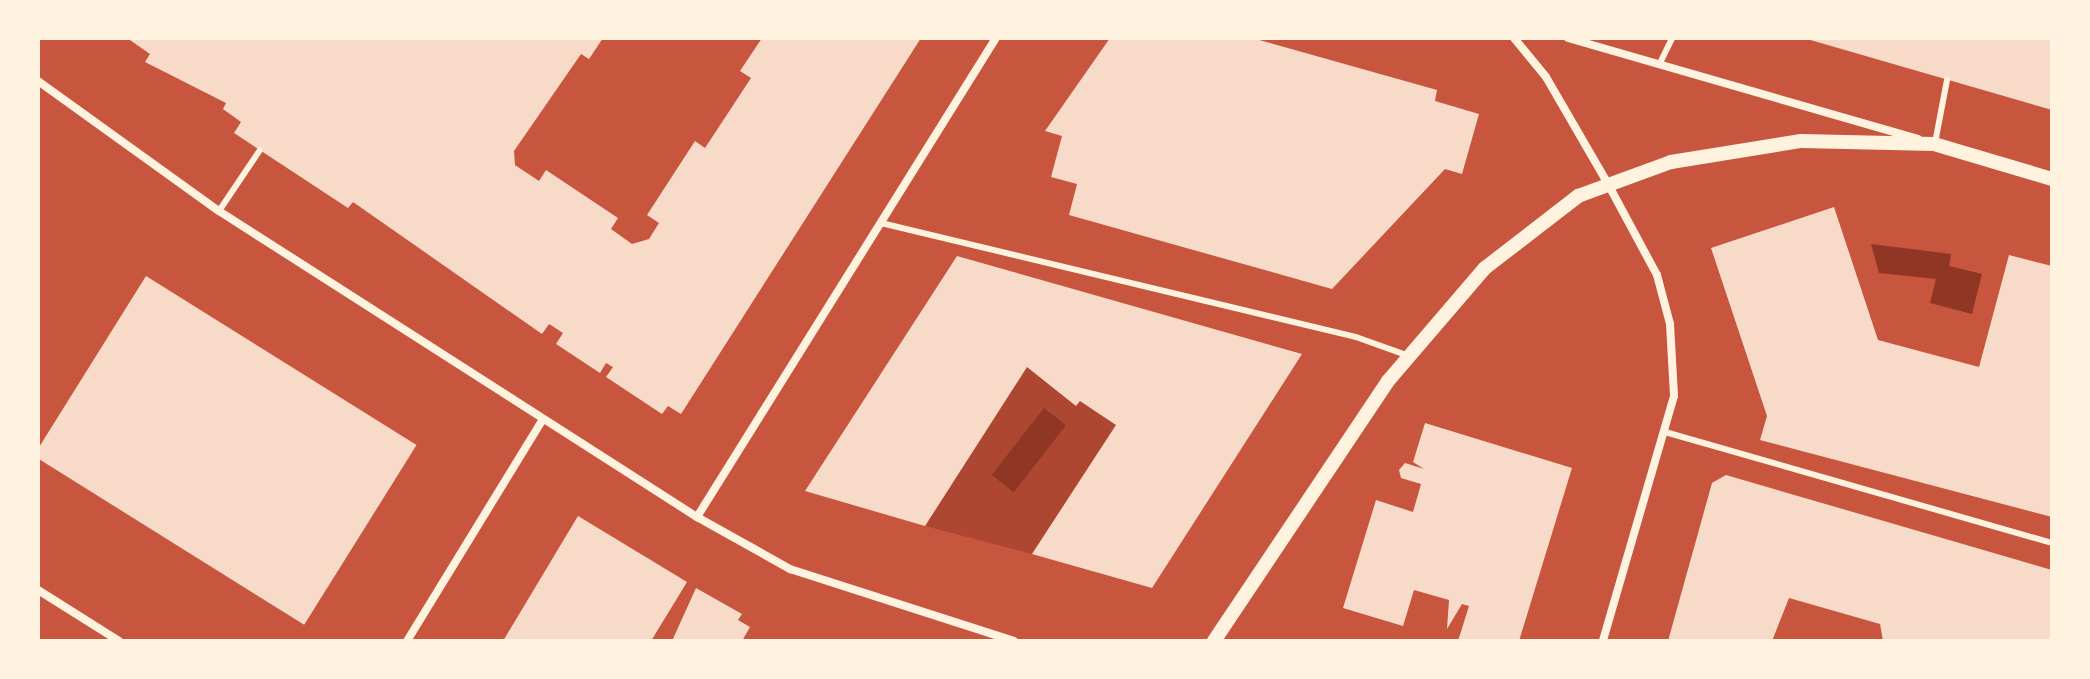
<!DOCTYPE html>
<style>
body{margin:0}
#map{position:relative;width:2090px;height:679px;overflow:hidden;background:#c8553d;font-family:"Open Sans",sans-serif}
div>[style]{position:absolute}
.green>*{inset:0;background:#ae4732}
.water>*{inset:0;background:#8f3625;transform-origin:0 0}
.building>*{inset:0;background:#f7dbc8;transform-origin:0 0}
.service>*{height:6px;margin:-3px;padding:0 3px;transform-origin:3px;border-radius:3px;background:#fff3e0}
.minor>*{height:8px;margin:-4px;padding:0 4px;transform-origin:4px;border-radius:4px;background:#fff3e0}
.tertiary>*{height:14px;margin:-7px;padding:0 7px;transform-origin:7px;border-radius:7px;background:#fff3e0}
span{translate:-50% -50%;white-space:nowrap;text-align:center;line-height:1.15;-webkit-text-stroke:8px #fff3e0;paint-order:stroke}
.frame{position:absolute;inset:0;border:40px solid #fff3e0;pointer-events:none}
</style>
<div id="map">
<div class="green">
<i style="clip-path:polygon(1027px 367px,1076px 406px,1080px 401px,1116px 425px,1032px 554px,925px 526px)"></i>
</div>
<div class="water">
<i style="clip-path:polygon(1871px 244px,1951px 254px,1949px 266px,1982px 274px,1972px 314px,1930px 303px,1936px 279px,1879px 273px)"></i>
<i style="left:1044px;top:408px;width:28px;height:85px;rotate:38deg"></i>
</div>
<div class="building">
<i style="clip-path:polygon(127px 38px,603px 38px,589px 59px,581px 54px,514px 151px,515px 165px,539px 181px,546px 170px,618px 218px,611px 229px,632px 244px,649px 239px,659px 223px,647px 215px,695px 141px,705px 148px,751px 78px,740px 71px,762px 38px,921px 38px,681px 414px,668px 406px,662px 414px,606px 377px,613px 367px,606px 363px,600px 373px,556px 344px,563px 333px,549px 324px,542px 334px,353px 202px,348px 208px,234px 133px,241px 122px,223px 109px,226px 103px,145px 62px,150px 54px)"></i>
<i style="clip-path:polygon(1110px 38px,1252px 38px,1437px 90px,1435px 101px,1479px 114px,1462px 174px,1445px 169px,1332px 289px,1069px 215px,1077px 184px,1051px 177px,1062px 136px,1045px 131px)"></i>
<i style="clip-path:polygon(1807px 38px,2052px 38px,2052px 110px,1807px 39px)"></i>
<i style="clip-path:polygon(1834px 207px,1878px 340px,1979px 367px,2009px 255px,2052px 266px,2052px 517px,1760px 440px,1767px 416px,1711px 248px)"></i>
<i style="clip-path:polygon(957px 256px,1302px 354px,1152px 588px,1032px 554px,1116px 425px,1080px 401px,1076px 406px,1027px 367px,925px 526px,805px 491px)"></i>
<i style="left:146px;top:276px;width:319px;height:212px;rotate:32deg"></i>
<i style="clip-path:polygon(1425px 423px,1572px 468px,1519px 641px,1458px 641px,1469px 606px,1462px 604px,1447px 629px,1449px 600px,1414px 590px,1403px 626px,1343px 608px,1376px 500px,1413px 512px,1421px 484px,1401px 478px,1399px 470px,1405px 463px,1424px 469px,1413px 462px)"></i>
<i style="clip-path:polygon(1726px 475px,2052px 570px,2052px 641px,1883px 641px,1880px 624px,1789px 598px,1772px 641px,1668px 641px,1712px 483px)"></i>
<i style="clip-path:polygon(578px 516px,687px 582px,651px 641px,503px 641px)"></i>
<i style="clip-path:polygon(696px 588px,742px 614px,738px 620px,750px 627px,742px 641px,672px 641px)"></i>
</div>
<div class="service">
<i style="left:1660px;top:63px;width:28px;rotate:-64deg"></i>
<i style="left:1935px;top:143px;width:64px;rotate:-79.2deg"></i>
<i style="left:219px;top:211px;width:73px;rotate:-56.1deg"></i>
<i style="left:881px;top:223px;width:488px;rotate:13.5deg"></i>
<i style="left:1356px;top:337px;width:56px;rotate:19.7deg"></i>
<i style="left:1665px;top:432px;width:403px;rotate:16deg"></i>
</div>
<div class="minor">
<i style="left:1514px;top:38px;width:50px;rotate:50.6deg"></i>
<i style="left:1546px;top:77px;width:124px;rotate:59.9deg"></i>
<i style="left:1608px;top:184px;width:103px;rotate:61.7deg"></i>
<i style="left:1657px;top:275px;width:51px;rotate:75.1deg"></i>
<i style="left:1670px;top:324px;width:72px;rotate:86.8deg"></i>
<i style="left:1674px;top:396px;width:255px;rotate:106.2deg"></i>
<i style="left:1568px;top:38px;width:364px;rotate:16.1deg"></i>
<i style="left:38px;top:81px;width:223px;rotate:35.7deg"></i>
<i style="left:219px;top:211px;width:568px;rotate:32.63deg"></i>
<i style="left:697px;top:517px;width:107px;rotate:29.2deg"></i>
<i style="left:790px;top:569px;width:235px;rotate:17.8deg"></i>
<i style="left:697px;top:517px;width:565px;rotate:-58.03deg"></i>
<i style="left:38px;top:590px;width:96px;rotate:32.2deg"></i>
<i style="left:407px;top:641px;width:258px;rotate:-58.5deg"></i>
</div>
<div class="tertiary">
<i style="left:1214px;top:641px;width:313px;rotate:-56.2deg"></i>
<i style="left:1388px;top:381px;width:149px;rotate:-49.4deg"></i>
<i style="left:1485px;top:268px;width:118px;rotate:-37.7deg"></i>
<i style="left:1578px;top:196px;width:99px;rotate:-20.1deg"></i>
<i style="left:1671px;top:162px;width:132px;rotate:-9.2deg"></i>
<i style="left:1801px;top:141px;width:133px;rotate:1.3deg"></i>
<i style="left:1934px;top:144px;width:123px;rotate:16.5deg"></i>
</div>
<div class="frame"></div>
</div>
